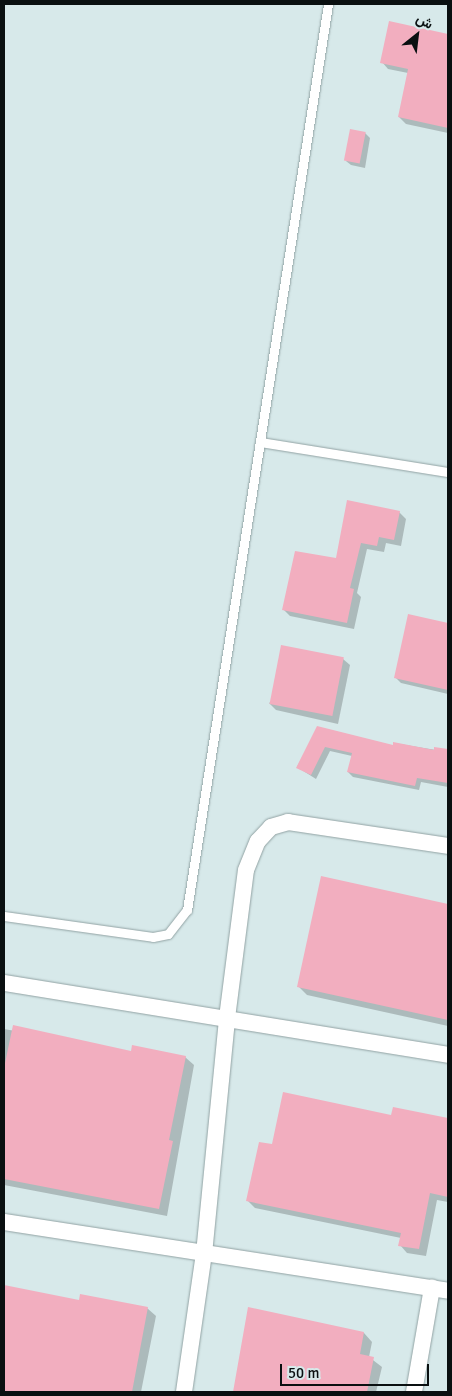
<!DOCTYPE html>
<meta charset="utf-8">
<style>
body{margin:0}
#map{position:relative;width:452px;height:1396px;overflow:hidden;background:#d7e9ea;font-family:Signika,Vazirmatn,sans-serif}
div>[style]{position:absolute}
.shadow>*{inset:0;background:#0003}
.building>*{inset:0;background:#f2aebf;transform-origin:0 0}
.roads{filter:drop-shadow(0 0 1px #91a2a3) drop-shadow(0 0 1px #91a2a3)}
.service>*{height:9px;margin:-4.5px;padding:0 4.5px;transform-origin:4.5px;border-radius:4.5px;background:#fff}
.minor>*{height:16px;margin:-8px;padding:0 8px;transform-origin:8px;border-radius:8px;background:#fff}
span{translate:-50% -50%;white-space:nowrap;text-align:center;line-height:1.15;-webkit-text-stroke:4px #d7e9ea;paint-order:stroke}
.frame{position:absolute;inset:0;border:5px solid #0a1011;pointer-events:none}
.north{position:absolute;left:392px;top:10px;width:50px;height:50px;-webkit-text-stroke:4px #d7e9ea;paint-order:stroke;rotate:29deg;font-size:14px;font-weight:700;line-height:20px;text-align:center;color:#0a1011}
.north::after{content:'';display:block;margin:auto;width:18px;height:22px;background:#0a1011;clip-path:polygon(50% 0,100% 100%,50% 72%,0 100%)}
.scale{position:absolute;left:280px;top:1364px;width:149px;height:22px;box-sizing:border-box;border:2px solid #0a1011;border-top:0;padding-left:6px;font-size:15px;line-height:18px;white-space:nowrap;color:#0a1011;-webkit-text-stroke:4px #d7e9ea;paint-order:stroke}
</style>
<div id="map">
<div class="shadow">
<i style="clip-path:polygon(390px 23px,448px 35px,448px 133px,406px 124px,399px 117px,408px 73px,388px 69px,382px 62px)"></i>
<i style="clip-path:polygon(365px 133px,370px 138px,365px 168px,351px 165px,346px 161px)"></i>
<i style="clip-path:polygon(399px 512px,406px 519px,401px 546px,386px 543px,384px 552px,367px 549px,357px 593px,361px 597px,354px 629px,290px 616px,283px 609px,337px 559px)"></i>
<i style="clip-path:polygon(409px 615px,448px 624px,448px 665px,442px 664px,441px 667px,448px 670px,448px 694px,401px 683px,395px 677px)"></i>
<i style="clip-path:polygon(343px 659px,350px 665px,338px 724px,276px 710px,269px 703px)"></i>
<i style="clip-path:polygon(318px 727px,394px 746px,394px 743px,448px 752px,448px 787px,421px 782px,419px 790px,353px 777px,348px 772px,352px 756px,330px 751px,316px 779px,297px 767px)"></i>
<i style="clip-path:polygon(322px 877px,448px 905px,448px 1026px,307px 995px,298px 986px)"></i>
<i style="clip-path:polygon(4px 1029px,132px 1052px,185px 1057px,194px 1065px,167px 1216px,4px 1185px)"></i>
<i style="clip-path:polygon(394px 1108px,448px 1120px,448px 1202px,437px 1200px,426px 1256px,407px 1253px,400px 1245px,401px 1238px,255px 1208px,248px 1201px,273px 1146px,392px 1117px)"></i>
<i style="clip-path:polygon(4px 1286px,80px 1302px,147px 1308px,156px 1316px,141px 1392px,4px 1392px)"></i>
<i style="clip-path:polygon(249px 1309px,364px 1333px,372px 1342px,369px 1357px,382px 1367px,376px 1392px,234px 1392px)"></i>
</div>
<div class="building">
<i style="clip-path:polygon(389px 21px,448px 34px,448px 128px,398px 117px,408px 69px,380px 63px)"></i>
<i style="left:350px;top:129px;width:16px;height:32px;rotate:11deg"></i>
<i style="clip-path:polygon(347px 500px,400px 511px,394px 540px,379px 537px,377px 546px,361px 543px,350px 588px,354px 589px,347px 623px,282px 610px,295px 551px,336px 558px)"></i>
<i style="clip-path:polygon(408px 614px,448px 623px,448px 690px,394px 678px)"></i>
<i style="left:281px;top:645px;width:64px;height:60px;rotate:11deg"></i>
<i style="clip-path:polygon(317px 726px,393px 745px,393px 742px,434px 750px,434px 747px,448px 749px,448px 783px,417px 778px,415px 786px,347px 772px,352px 753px,325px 747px,311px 775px,296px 768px)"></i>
<i style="clip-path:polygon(321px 876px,448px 904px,448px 1020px,297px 987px)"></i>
<i style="clip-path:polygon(13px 1025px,131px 1051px,132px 1045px,186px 1056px,169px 1140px,173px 1141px,159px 1209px,4px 1179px,4px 1068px)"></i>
<i style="clip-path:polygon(283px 1092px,391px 1115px,393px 1107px,448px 1118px,448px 1197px,430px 1193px,419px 1249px,398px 1246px,401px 1233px,246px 1201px,259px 1142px,272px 1144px)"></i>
<i style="clip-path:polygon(4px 1285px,79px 1300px,80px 1294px,148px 1307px,132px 1392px,4px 1392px)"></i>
<i style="clip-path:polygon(248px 1307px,364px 1332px,360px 1354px,374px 1357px,367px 1392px,233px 1392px)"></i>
</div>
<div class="roads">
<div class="service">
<i style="left:260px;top:442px;width:190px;rotate:9.1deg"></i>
<i style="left:4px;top:916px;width:150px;rotate:8deg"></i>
<i style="left:153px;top:937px;width:15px;rotate:-11deg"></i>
<i style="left:168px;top:934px;width:31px;rotate:-52deg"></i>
<i style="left:187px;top:910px;width:917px;rotate:-81.15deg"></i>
</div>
<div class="minor">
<i style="left:4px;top:983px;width:450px;rotate:9.2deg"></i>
<i style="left:4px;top:1222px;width:449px;rotate:8.8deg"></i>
<i style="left:184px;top:1392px;width:139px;rotate:-81.8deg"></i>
<i style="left:204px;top:1254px;width:237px;rotate:-84.4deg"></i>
<i style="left:227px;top:1018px;width:149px;rotate:-82.7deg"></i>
<i style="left:246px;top:870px;width:31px;rotate:-68deg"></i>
<i style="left:258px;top:841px;width:19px;rotate:-47deg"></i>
<i style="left:271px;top:827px;width:18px;rotate:-16deg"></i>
<i style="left:288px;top:822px;width:162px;rotate:8.5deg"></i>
<i style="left:414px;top:1392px;width:106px;rotate:-80.2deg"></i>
</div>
</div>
<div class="frame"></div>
<div class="north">ش</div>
<div class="scale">50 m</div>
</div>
